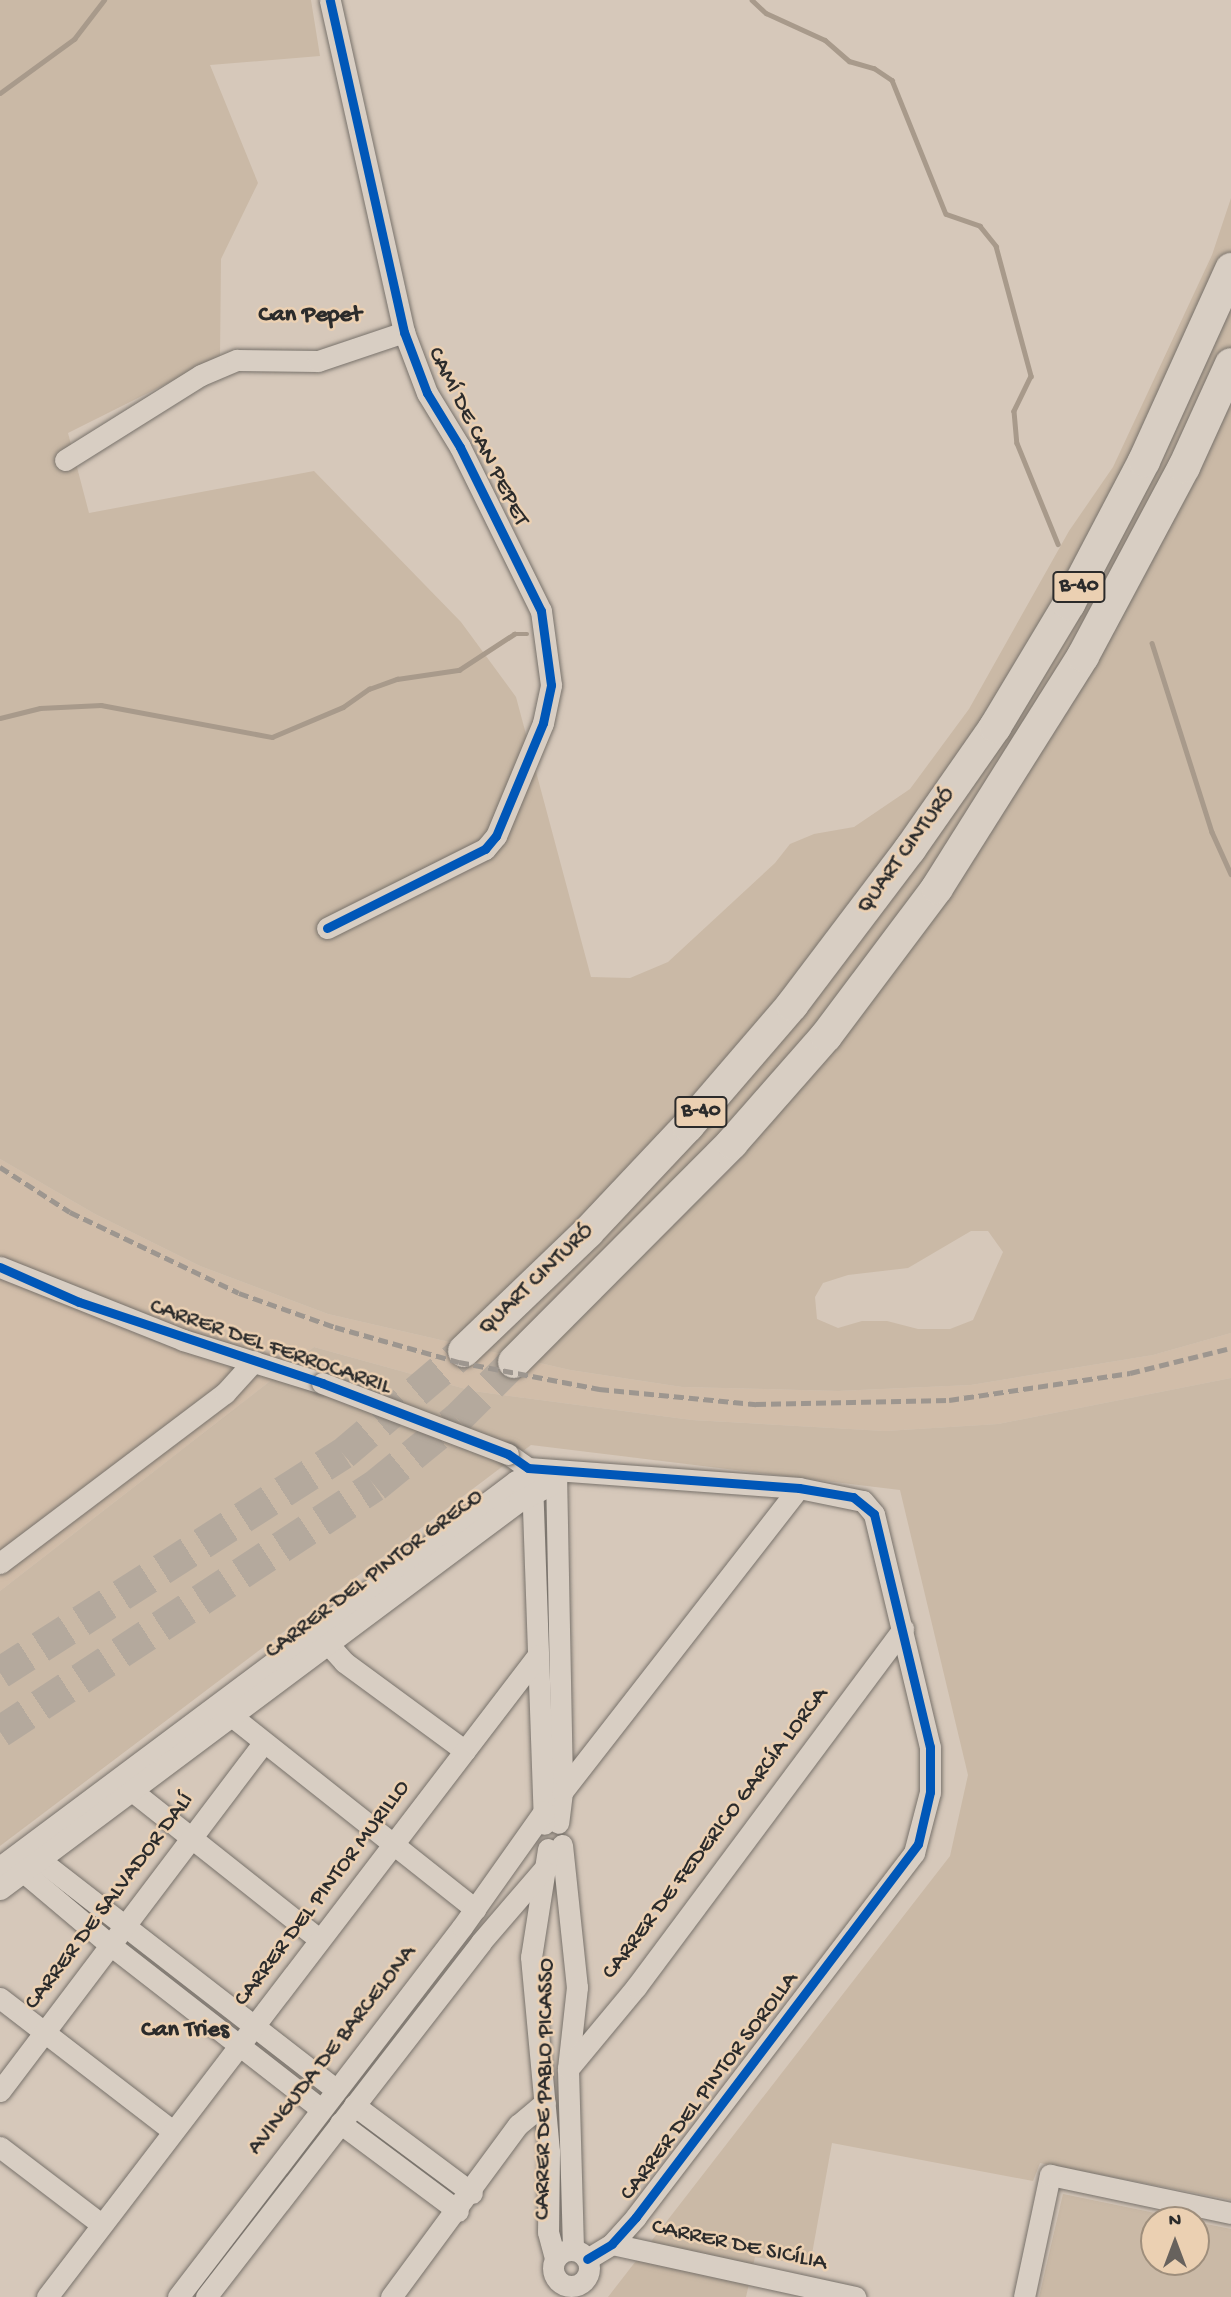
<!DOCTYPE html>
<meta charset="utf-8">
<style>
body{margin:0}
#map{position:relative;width:1231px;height:2297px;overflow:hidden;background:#d6c8ba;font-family:"Gochi Hand",sans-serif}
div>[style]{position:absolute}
.built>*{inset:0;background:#d1bda9}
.green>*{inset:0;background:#cab9a6}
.stream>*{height:4.5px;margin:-2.25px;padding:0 2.25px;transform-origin:2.25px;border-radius:2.25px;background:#a89a8b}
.highway-tunnel>*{height:32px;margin-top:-16px;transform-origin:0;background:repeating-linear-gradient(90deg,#b4a99d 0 32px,transparent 0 48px)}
.roads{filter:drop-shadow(0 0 2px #78726b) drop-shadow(0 0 2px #78726b)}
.minor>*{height:21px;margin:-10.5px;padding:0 10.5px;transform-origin:10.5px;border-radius:10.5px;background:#d8cec3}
.minor>.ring{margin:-10.5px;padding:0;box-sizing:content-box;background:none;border:21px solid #d8cec3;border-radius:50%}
.highway>*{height:32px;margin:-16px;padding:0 16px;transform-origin:16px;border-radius:16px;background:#d8cec3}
.rail>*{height:4.5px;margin-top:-2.25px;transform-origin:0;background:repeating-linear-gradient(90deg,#9d968f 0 10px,transparent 0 15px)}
.bridges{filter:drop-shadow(0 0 2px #78726b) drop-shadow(0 0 2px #78726b)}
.minor-bridge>*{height:21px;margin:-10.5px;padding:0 10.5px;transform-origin:10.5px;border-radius:10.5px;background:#d8cec3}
.cycleway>*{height:9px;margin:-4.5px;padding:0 4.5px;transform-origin:4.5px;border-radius:4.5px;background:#0057b8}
span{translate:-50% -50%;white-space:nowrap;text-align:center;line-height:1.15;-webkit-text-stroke:5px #ebd0b2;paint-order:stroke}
.shield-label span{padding:2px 5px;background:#ebd0b2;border:2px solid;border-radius:5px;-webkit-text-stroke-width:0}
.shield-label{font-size:21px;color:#2b2b2b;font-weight:700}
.street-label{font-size:23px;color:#2b2b2b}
.neighbourhood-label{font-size:24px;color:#2b2b2b;font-weight:700}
.north{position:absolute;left:1140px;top:2206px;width:70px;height:70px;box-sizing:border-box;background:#ebd0b2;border:2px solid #9e8e7c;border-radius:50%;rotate:0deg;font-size:19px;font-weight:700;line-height:28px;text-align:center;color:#2b2b2b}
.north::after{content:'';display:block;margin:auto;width:24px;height:32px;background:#67625d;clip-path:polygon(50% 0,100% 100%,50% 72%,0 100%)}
</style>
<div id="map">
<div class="built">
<i style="clip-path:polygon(0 1159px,95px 1214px,200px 1266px,328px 1314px,570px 1370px,682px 1387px,838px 1391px,971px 1385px,1153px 1355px,1231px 1333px,1231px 1378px,998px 1424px,885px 1431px,692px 1420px,473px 1391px,314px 1347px,0 1591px)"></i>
</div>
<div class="green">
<i style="clip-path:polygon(evenodd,0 0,311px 0,320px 56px,210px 65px,258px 183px,221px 259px,220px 357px,68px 433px,89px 513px,314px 471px,461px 622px,516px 697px,591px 977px,630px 978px,668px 962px,775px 863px,790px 844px,814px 834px,854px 827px,910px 789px,969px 709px,1069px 531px,1113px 467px,1212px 255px,1231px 198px,1231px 1333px,1153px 1355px,971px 1385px,838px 1391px,682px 1387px,570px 1370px,328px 1314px,200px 1266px,95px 1214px,0 1159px,0 0,971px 1231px,988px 1231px,1003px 1252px,973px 1320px,950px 1329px,918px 1329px,887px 1321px,862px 1321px,838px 1328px,817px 1319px,815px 1297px,823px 1283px,848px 1275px,908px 1268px,971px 1231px)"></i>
<i style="clip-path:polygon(314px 1347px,473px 1391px,692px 1420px,885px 1431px,998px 1424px,1231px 1378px,1231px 2200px,1040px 2163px,1033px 2181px,832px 2143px,810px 2265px,755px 2257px,746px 2297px,608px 2297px,950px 1856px,968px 1775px,900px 1490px,531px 1445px,0 1846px,0 1591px)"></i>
<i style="clip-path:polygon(1063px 2194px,1189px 2220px,1154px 2220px,1154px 2262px,1196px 2262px,1196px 2222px,1231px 2229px,1231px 2297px,1039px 2297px)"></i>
</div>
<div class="stream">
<i style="left:752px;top:0;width:19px;rotate:43deg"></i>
<i style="left:766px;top:13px;width:65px;rotate:24.6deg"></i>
<i style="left:825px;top:40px;width:32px;rotate:41deg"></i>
<i style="left:849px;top:61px;width:26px;rotate:16deg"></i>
<i style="left:874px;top:68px;width:22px;rotate:34deg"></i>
<i style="left:892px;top:80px;width:144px;rotate:68.1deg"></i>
<i style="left:946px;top:214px;width:36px;rotate:19deg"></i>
<i style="left:980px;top:226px;width:26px;rotate:51deg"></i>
<i style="left:996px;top:246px;width:135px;rotate:74.9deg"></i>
<i style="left:1031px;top:376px;width:39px;rotate:116deg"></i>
<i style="left:1014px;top:411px;width:32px;rotate:85deg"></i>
<i style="left:1017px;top:443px;width:109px;rotate:67.9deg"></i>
<i style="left:0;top:93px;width:92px;rotate:-36.1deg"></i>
<i style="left:74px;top:39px;width:49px;rotate:-52.4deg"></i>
<i style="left:1152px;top:643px;width:198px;rotate:72.4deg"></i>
<i style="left:1212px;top:832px;width:46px;rotate:65.7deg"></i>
<i style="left:0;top:718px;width:41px;rotate:-14deg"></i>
<i style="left:40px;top:708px;width:61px;rotate:-2.8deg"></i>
<i style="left:101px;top:705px;width:174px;rotate:10.6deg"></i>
<i style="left:272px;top:737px;width:77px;rotate:-22.9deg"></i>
<i style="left:343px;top:707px;width:32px;rotate:-35deg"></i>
<i style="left:369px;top:689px;width:30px;rotate:-20deg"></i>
<i style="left:397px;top:679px;width:63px;rotate:-8.3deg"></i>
<i style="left:459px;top:670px;width:66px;rotate:-33.2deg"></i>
<i style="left:514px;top:634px;width:13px"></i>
</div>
<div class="highway-tunnel">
<i style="left:0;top:1673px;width:407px;rotate:-32.6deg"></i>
<i style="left:343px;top:1454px;width:159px;rotate:-40.4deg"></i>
<i style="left:0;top:1732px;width:448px;rotate:-33.3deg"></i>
<i style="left:375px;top:1486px;width:106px;rotate:-39.3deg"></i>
<i style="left:457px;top:1419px;width:81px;rotate:-45deg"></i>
</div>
<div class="roads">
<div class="minor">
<i style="left:65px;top:460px;width:160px;rotate:-32deg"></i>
<i style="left:201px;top:375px;width:39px;rotate:-23deg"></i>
<i style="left:237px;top:360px;width:81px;rotate:0.7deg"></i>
<i style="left:318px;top:361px;width:91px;rotate:-18.6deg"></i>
<i style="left:327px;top:928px;width:177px;rotate:-26.6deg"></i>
<i style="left:485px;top:849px;width:17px;rotate:-50deg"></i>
<i style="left:496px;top:836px;width:122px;rotate:-67.4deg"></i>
<i style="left:543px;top:723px;width:39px;rotate:-78deg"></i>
<i style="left:551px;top:685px;width:75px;rotate:-97.7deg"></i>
<i style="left:541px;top:611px;width:183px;rotate:-116.3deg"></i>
<i style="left:460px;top:447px;width:63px;rotate:-121.4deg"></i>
<i style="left:427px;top:393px;width:65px;rotate:-110.7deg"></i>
<i style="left:404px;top:332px;width:340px;rotate:-102.6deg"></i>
<i style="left:0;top:1267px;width:197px;rotate:21.7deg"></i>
<i style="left:183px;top:1340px;width:145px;rotate:17.2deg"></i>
<i style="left:508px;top:1454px;width:24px;rotate:35deg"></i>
<i style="left:528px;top:1468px;width:272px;rotate:4.2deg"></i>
<i style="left:799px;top:1488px;width:65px;rotate:11.5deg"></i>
<i style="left:863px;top:1501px;width:17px;rotate:50deg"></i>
<i style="left:874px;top:1514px;width:240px;rotate:76.5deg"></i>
<i style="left:930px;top:1747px;width:45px;rotate:90deg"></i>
<i style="left:930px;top:1792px;width:63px;rotate:104.7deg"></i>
<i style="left:914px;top:1853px;width:458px;rotate:127.4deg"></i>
<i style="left:636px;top:2217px;width:36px;rotate:132deg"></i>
<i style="left:612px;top:2244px;width:29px;rotate:149deg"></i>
<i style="left:556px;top:1472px;width:320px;rotate:88.9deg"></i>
<i style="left:562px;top:1792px;width:31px;rotate:97deg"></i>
<i style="left:532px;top:1480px;width:344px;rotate:88deg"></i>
<i style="left:0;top:1563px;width:282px;rotate:-37.1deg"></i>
<i style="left:225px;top:1393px;width:43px;rotate:-47.8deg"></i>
<i style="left:319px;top:1634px;width:38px;rotate:48deg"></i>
<i style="left:344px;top:1662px;width:150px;rotate:36.3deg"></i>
<i style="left:219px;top:1706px;width:327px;rotate:38.4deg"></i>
<i style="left:131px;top:1790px;width:241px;rotate:38.4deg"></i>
<i style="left:562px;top:1792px;width:385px;rotate:-52.1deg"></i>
<i style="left:562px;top:1845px;width:143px;rotate:84deg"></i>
<i style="left:577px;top:1987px;width:82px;rotate:96.3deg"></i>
<i style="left:568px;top:2069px;width:181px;rotate:88.4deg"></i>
<i style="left:548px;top:1849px;width:109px;rotate:98.9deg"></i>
<i style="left:531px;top:1957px;width:196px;rotate:84.7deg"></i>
<i style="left:549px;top:2152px;width:80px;rotate:90.7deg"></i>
<i style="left:548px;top:2232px;width:27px;rotate:75deg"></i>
<i style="left:31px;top:1853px;width:386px;rotate:37.8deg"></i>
<i style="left:14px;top:1864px;width:124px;rotate:40.1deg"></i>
<i style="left:109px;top:1944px;width:269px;rotate:37.9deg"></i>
<i style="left:0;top:1867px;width:644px;rotate:-36.8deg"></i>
<i style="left:516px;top:1481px;width:16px;rotate:-22deg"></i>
<i style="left:0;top:1889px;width:648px;rotate:-36.78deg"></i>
<i style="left:519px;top:1501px;width:42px;rotate:-27.2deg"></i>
<i style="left:0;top:1998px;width:218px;rotate:37.6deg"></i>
<i style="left:568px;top:2069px;width:107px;rotate:-50.3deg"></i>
<i style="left:636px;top:1987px;width:447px;rotate:-53.3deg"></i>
<i style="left:0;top:2091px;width:435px;rotate:-52.9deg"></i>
<i style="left:354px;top:2105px;width:147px;rotate:36.7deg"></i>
<i style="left:340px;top:2123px;width:147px;rotate:36.7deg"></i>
<i style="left:0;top:2147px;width:127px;rotate:37.3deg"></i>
<i style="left:612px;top:2244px;width:249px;rotate:12.3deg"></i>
<i class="ring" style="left:553px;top:2250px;width:15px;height:15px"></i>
<i style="left:47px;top:2297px;width:808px;rotate:-52.59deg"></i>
<i style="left:178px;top:2297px;width:466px;rotate:-52.5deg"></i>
<i style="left:462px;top:1927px;width:142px;rotate:-54.7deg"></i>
<i style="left:206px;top:2297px;width:449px;rotate:-52.2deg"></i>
<i style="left:481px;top:1942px;width:95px;rotate:-49.3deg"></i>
<i style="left:391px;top:2297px;width:214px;rotate:-53.6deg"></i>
<i style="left:518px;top:2125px;width:35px;rotate:-40deg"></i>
<i style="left:1024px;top:2297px;width:125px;rotate:-78deg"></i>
<i style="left:1050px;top:2175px;width:185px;rotate:11.9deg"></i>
</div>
<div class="highway">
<i style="left:464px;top:1351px;width:172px;rotate:-43.8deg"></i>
<i style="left:588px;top:1232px;width:146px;rotate:-46.7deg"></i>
<i style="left:688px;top:1126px;width:160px;rotate:-49.3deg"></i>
<i style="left:792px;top:1005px;width:196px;rotate:-52.9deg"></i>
<i style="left:910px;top:849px;width:149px;rotate:-55.1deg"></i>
<i style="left:995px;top:727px;width:144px;rotate:-59deg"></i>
<i style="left:1069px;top:604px;width:161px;rotate:-62.3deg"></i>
<i style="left:1144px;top:461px;width:211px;rotate:-65.6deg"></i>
<i style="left:514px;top:1362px;width:309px;rotate:-45.1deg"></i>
<i style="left:732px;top:1143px;width:142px;rotate:-48.7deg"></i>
<i style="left:826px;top:1036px;width:185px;rotate:-53.1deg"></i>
<i style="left:937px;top:888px;width:274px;rotate:-57.8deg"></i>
<i style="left:1083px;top:656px;width:214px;rotate:-61.9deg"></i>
<i style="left:1184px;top:467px;width:113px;rotate:-65.5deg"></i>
</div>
</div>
<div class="rail">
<i style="left:0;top:1167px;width:83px;rotate:32.7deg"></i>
<i style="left:70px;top:1212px;width:187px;rotate:25.6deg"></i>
<i style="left:239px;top:1293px;width:102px;rotate:19.5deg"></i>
<i style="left:335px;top:1327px;width:129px;rotate:15.8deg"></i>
<i style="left:459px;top:1362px;width:143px;rotate:10.9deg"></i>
<i style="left:599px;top:1389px;width:158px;rotate:5.5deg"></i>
<i style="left:756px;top:1404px;width:193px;rotate:-1.2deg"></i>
<i style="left:949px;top:1400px;width:183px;rotate:-8.5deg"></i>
<i style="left:1130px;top:1373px;width:104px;rotate:-13.9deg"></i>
</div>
<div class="bridges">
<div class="minor-bridge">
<i style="left:322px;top:1383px;width:199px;rotate:20.9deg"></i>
</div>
</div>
<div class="cycleway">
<i style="left:327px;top:928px;width:177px;rotate:-26.6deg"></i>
<i style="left:485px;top:849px;width:17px;rotate:-50deg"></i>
<i style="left:496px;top:836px;width:122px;rotate:-67.4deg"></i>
<i style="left:543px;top:723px;width:39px;rotate:-78deg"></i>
<i style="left:551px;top:685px;width:75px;rotate:-97.7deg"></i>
<i style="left:541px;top:611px;width:183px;rotate:-116.3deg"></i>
<i style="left:460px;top:447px;width:63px;rotate:-121.4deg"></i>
<i style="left:427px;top:393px;width:65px;rotate:-110.7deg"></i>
<i style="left:404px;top:332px;width:340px;rotate:-102.6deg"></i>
<i style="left:0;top:1267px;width:86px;rotate:23.9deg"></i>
<i style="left:79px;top:1302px;width:256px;rotate:18.4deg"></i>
<i style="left:322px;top:1383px;width:199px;rotate:20.9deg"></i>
<i style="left:508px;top:1454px;width:24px;rotate:35deg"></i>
<i style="left:528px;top:1468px;width:272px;rotate:4.2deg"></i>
<i style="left:799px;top:1488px;width:55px;rotate:9.5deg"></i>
<i style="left:853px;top:1497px;width:27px;rotate:39deg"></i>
<i style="left:874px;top:1514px;width:240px;rotate:76.5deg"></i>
<i style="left:930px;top:1747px;width:45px;rotate:90deg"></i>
<i style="left:930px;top:1792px;width:53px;rotate:103deg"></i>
<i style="left:918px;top:1844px;width:468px;rotate:127.1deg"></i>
<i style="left:636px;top:2217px;width:36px;rotate:132deg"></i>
<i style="left:612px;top:2244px;width:29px;rotate:149deg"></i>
</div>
<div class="shield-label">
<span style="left:1079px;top:587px">B-40</span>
<span style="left:701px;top:1112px">B-40</span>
</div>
<div class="street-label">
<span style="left:477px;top:437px;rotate:63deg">CAMÍ DE CAN PEPET</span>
<span style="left:907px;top:851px;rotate:-54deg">QUART CINTURÓ</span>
<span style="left:537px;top:1280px;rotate:-44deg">QUART CINTURÓ</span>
<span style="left:270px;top:1348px;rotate:19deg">CARRER DEL FERROCARRIL</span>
<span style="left:375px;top:1575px;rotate:-37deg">CARRER DEL PINTOR GRECO</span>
<span style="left:716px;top:1834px;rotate:-53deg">CARRER DE FEDERICO GARCÍA LORCA</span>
<span style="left:323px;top:1894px;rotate:-53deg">CARRER DEL PINTOR MURILLO</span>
<span style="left:110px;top:1902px;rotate:-53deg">CARRER DE SALVADOR DALÍ</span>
<span style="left:333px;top:2051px;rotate:-52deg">AVINGUDA DE BARCELONA</span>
<span style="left:710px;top:2087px;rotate:-53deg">CARRER DEL PINTOR SOROLLA</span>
<span style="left:546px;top:2089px;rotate:-89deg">CARRER DE PABLO PICASSO</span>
<span style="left:739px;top:2246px;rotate:12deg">CARRER DE SICÍLIA</span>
</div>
<div class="neighbourhood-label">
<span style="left:310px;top:316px">Can Pepet</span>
<span style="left:185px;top:2031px">Can Tries</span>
</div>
<div class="north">N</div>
</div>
